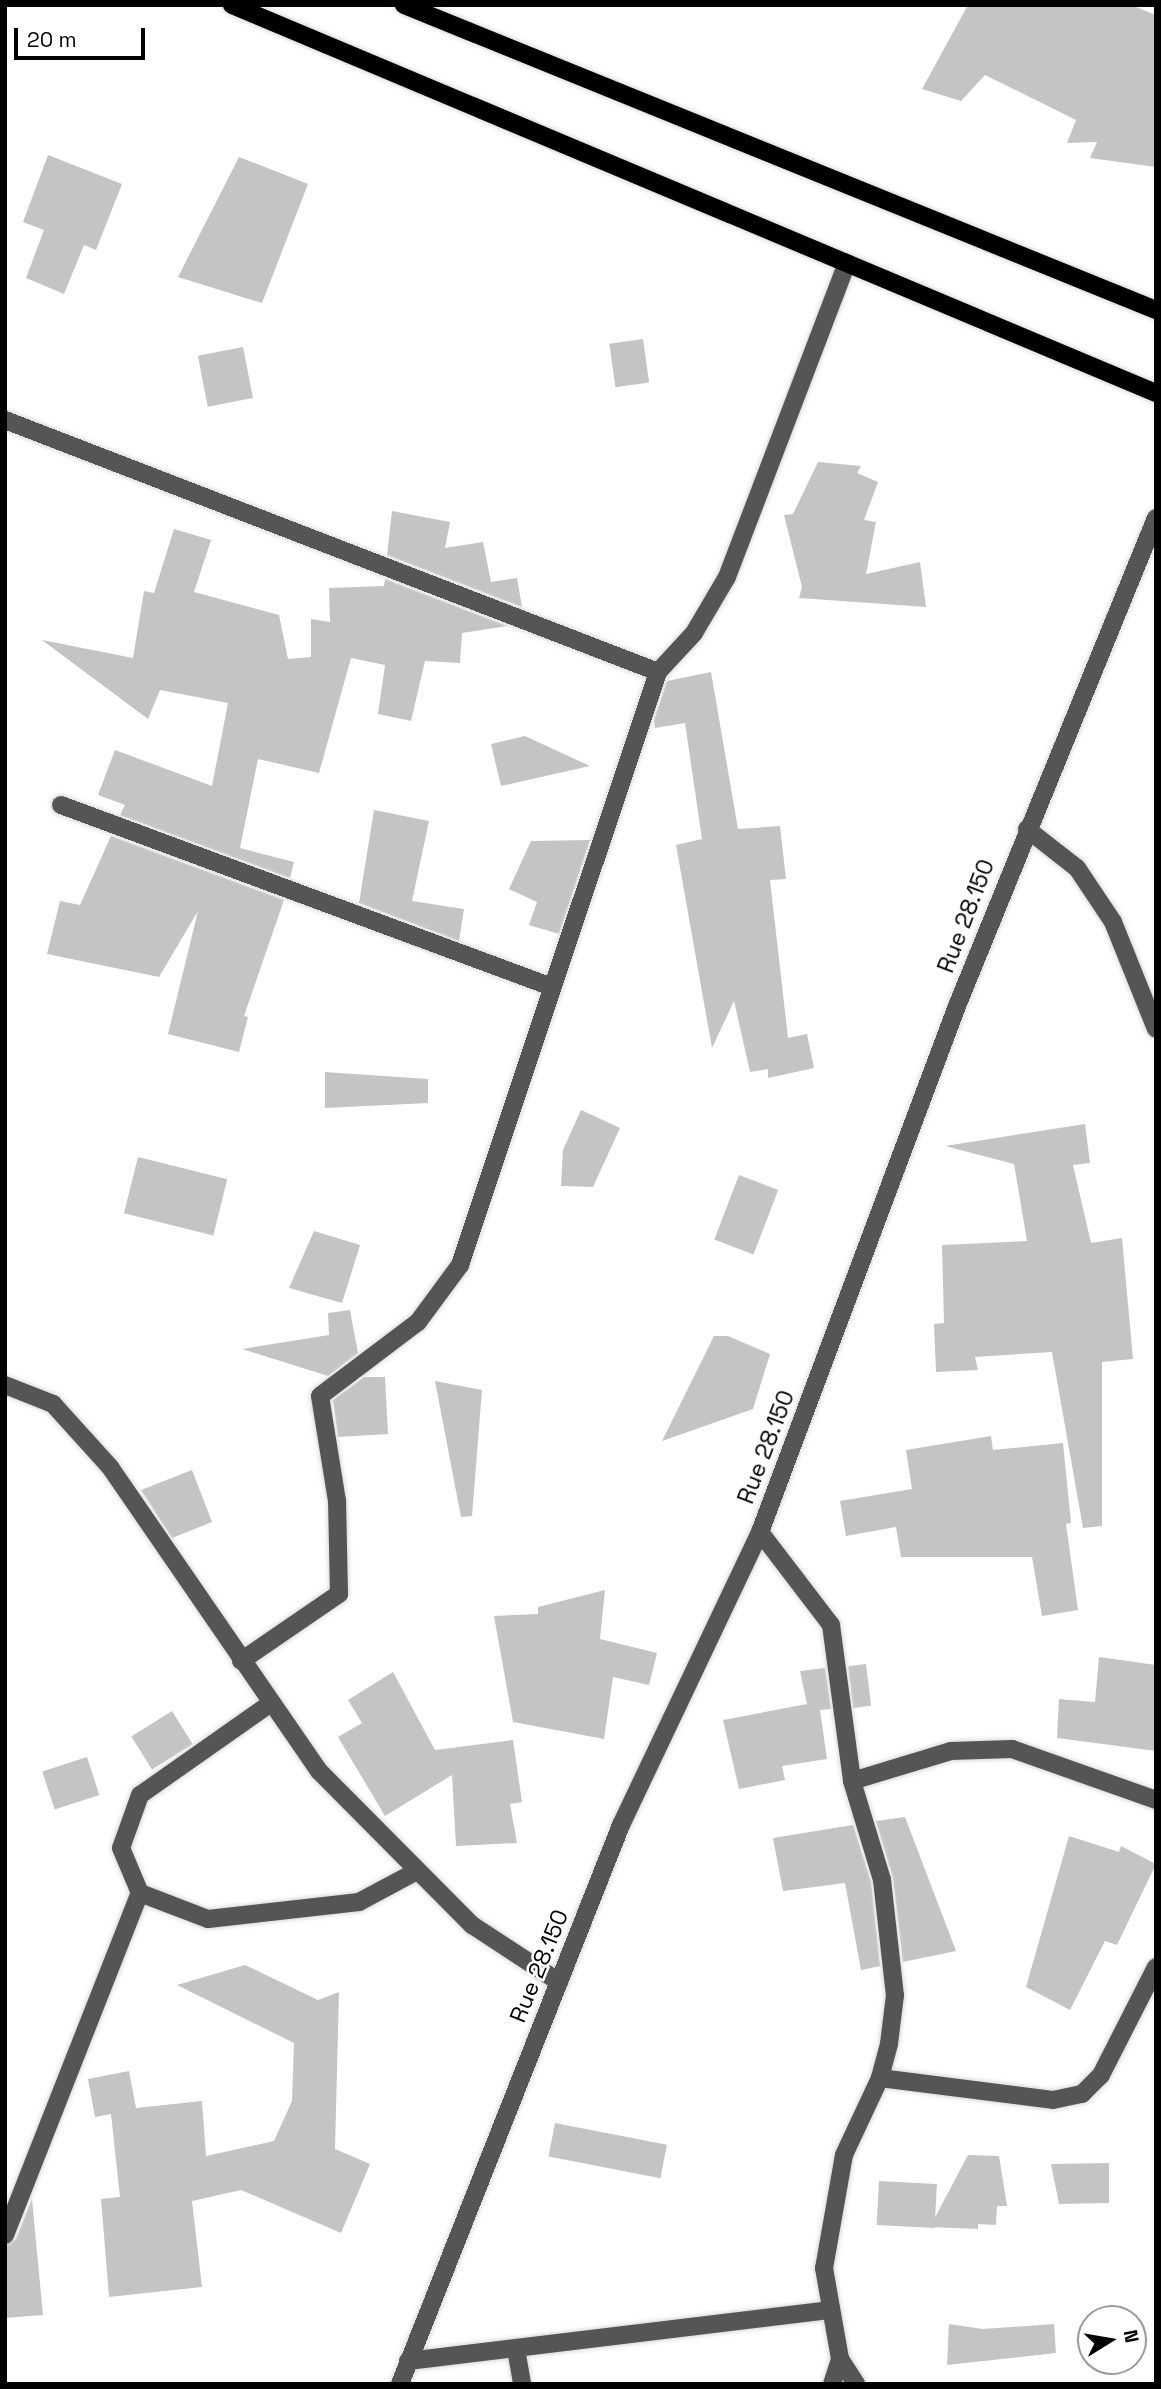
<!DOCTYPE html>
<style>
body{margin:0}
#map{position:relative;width:1161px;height:2389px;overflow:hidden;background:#fff;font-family:"Space Grotesk",sans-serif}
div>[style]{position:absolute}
.building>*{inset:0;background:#c4c4c4;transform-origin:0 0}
.roads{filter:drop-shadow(0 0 2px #dbdbdb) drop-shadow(0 0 2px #dbdbdb)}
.minor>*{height:18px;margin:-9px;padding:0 9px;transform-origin:9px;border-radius:9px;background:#555}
.major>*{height:18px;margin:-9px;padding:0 9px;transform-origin:9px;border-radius:9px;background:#000}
span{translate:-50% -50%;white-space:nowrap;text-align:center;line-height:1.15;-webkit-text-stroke:5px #fff;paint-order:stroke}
.street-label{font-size:23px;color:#000}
.frame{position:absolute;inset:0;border:7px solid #000;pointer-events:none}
.north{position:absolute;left:1077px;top:2305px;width:70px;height:70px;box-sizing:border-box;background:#fff;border:2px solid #999;border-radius:50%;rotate:79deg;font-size:19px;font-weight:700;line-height:28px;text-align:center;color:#000}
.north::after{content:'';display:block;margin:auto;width:24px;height:32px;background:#000;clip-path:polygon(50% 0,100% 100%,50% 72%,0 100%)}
.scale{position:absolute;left:14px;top:28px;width:131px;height:32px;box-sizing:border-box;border:4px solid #000;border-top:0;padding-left:9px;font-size:21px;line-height:24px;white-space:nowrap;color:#000;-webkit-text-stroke:5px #fff;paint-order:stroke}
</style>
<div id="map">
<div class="building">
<i style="clip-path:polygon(968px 5px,1131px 5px,1156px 15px,1156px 167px,1090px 158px,1097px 142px,1067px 143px,1076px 120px,985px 75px,961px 101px,922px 89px)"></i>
<i style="clip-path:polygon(48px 155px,122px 184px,96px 250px,84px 245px,64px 294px,26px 278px,44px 230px,23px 222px)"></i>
<i style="clip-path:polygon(239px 157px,308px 184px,262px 303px,178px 277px)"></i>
<i style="left:643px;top:339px;width:44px;height:34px;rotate:82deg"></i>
<i style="left:243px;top:347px;width:52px;height:46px;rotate:79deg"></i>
<i style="clip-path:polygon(818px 462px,861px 466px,857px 473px,878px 482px,864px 520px,876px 522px,866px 574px,920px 562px,926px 607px,799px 598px,802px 587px,784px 515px,793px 514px)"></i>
<i style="clip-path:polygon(392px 511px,450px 522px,445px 548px,483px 542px,491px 582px,517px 578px,522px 607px,387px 555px)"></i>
<i style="clip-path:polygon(174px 529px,211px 540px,194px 592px,279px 615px,288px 659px,311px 657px,311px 619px,330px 622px,329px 588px,384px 586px,385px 579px,507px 626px,462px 633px,460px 663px,425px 661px,411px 721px,378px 714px,385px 665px,351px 658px,319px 773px,258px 759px,240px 848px,294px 862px,290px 878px,120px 815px,125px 805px,98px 795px,115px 750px,212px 786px,228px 703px,160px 690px,148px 719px,42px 640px,133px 658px,144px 591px,154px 593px)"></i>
<i style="clip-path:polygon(711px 672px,738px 829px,780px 826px,786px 879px,770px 880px,788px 1038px,807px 1034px,814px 1068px,768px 1078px,768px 1069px,750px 1072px,734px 1001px,712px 1048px,676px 845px,702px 839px,685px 723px,655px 728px,654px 720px,667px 681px)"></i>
<i style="clip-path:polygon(525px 736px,590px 766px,501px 786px,491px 744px)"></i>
<i style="clip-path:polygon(374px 810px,429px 821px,412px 901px,464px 909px,459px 941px,359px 903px)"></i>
<i style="clip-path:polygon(111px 836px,284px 900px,244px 1016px,248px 1017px,239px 1052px,168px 1034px,198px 911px,159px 977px,47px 954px,60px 901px,80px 905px)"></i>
<i style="clip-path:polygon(590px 840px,559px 934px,529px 925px,537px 902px,509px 889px,531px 841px)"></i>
<i style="clip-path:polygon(325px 1072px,428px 1079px,428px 1103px,325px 1108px)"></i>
<i style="clip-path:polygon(581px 1110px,620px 1128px,593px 1187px,561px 1186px,563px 1150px)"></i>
<i style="clip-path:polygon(1085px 1124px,1090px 1163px,1073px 1165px,1091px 1243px,1122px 1238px,1133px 1359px,1102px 1362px,1102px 1526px,1083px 1528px,1052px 1352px,975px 1357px,978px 1370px,936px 1372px,934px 1324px,944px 1323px,942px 1245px,1027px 1241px,1014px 1164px,945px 1146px)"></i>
<i style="left:138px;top:1157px;width:92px;height:58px;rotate:14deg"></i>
<i style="left:739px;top:1175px;width:42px;height:69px;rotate:21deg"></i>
<i style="clip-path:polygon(314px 1231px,360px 1245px,342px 1303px,289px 1288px)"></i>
<i style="clip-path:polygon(350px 1310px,358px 1353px,328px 1376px,242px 1349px,329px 1335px,328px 1313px)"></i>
<i style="clip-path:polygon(714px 1336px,728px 1336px,770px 1354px,753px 1409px,662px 1441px)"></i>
<i style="clip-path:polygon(364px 1377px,385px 1377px,388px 1434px,338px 1437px,333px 1400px)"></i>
<i style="clip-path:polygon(435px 1381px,482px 1390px,472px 1516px,461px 1517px)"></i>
<i style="clip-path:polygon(991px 1436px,993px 1450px,1063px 1443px,1071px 1523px,1066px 1524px,1078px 1610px,1042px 1616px,1032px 1557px,901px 1557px,896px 1527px,846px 1536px,840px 1501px,912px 1489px,906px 1450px)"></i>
<i style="clip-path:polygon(192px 1470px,212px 1522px,172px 1538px,141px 1490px)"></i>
<i style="clip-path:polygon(605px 1590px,600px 1639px,657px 1653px,649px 1685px,613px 1677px,604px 1739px,513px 1722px,494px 1616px,538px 1614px,538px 1607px)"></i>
<i style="clip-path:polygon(1099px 1657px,1156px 1665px,1156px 1751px,1057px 1738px,1059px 1699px,1095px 1702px)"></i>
<i style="left:866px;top:1664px;width:42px;height:18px;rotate:83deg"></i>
<i style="clip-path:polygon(825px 1668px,831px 1709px,820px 1710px,827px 1759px,782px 1766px,785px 1780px,739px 1789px,723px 1720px,807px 1704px,800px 1671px)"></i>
<i style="clip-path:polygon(393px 1672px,435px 1750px,513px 1740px,522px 1802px,510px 1804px,517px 1843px,456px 1846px,452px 1775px,385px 1816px,338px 1737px,362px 1723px,348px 1700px)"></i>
<i style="left:172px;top:1711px;width:39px;height:48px;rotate:58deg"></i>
<i style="left:87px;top:1757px;width:40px;height:47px;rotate:72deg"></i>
<i style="clip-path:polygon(905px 1817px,956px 1951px,903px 1962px,893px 1878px,876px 1821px)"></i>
<i style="clip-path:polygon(853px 1825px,871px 1882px,880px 1966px,861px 1970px,845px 1883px,783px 1891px,773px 1838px)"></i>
<i style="clip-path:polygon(1069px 1836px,1119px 1852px,1121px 1846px,1156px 1864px,1117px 1945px,1105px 1941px,1070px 2010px,1026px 1987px)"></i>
<i style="clip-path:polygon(245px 1965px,318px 2000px,339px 1992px,335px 2149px,370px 2164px,341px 2233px,241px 2190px,192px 2201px,202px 2287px,109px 2297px,101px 2199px,120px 2197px,111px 2114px,95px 2117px,88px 2079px,129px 2071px,136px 2108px,202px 2101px,206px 2156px,274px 2141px,292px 2101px,294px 2043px,177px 1985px)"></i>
<i style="left:555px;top:2123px;width:114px;height:34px;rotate:11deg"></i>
<i style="clip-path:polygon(968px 2155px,999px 2156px,1007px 2206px,997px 2206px,996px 2225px,978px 2224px,978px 2229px,930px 2227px)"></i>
<i style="clip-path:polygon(1109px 2163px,1109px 2203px,1059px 2204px,1051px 2164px)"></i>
<i style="left:879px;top:2181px;width:58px;height:44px;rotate:3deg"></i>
<i style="clip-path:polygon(32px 2199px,43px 2315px,5px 2318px,5px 2246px,16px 2239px)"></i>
<i style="clip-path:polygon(949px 2324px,983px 2329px,1054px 2324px,1056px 2353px,947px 2365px)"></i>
</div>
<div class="roads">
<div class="minor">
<i style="left:5px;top:420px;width:700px;rotate:21.1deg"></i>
<i style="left:61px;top:805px;width:524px;rotate:20.34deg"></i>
<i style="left:1027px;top:829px;width:63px;rotate:38deg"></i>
<i style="left:1077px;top:868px;width:65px;rotate:56.3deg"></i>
<i style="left:1113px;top:922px;width:115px;rotate:68.1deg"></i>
<i style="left:5px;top:1385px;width:52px;rotate:21.6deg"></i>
<i style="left:53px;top:1404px;width:85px;rotate:47.9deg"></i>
<i style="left:110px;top:1467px;width:370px;rotate:55.5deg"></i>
<i style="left:320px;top:1772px;width:216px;rotate:45.2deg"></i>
<i style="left:472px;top:1925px;width:104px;rotate:33.2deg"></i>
<i style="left:760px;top:1532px;width:117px;rotate:52.6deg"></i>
<i style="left:831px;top:1625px;width:157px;rotate:82.3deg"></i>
<i style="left:852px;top:1781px;width:103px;rotate:73.1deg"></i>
<i style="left:882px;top:1880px;width:116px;rotate:83.6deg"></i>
<i style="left:895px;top:1995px;width:49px;rotate:97deg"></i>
<i style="left:889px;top:2044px;width:35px;rotate:105deg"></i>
<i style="left:880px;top:2078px;width:85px;rotate:115.1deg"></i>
<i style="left:844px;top:2155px;width:115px;rotate:100deg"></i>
<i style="left:824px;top:2268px;width:92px;rotate:80deg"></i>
<i style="left:840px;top:2359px;width:30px;rotate:57deg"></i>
<i style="left:241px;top:1661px;width:119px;rotate:-34.4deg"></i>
<i style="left:339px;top:1594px;width:93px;rotate:-91.2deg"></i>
<i style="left:337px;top:1501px;width:106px;rotate:-99.2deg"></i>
<i style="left:320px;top:1396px;width:123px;rotate:-37.1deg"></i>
<i style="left:418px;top:1322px;width:71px;rotate:-53.6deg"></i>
<i style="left:460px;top:1265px;width:625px;rotate:-71.54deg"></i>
<i style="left:658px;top:672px;width:53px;rotate:-47.3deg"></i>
<i style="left:694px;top:633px;width:65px;rotate:-59.5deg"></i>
<i style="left:727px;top:577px;width:336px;rotate:-69.1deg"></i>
<i style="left:271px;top:1703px;width:160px;rotate:144.9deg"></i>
<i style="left:140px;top:1795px;width:56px;rotate:109.7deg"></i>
<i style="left:121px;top:1848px;width:49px;rotate:67.1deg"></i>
<i style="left:140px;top:1893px;width:73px;rotate:20.9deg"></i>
<i style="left:208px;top:1919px;width:152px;rotate:-6.4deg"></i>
<i style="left:359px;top:1902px;width:66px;rotate:-28.1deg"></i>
<i style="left:852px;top:1781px;width:103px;rotate:-16.9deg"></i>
<i style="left:951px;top:1751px;width:61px;rotate:-1.9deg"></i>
<i style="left:1012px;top:1749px;width:153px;rotate:19.5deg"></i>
<i style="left:880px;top:2078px;width:174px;rotate:7.2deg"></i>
<i style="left:1053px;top:2100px;width:30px;rotate:-12deg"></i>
<i style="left:1082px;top:2094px;width:27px;rotate:-45deg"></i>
<i style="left:1101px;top:2075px;width:121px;rotate:-63deg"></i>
<i style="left:5px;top:2235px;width:368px;rotate:-68.5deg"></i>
<i style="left:516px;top:2349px;width:36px;rotate:80deg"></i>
<i style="left:408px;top:2361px;width:424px;rotate:-6.9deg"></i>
<i style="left:400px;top:2384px;width:601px;rotate:-68.43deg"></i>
<i style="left:621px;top:1825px;width:324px;rotate:-64.6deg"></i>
<i style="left:760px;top:1532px;width:562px;rotate:-69.47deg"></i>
<i style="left:957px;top:1006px;width:527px;rotate:-67.82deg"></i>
<i style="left:832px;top:2384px;width:26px;rotate:-72deg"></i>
</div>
<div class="major">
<i style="left:232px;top:5px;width:1002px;rotate:22.78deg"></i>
<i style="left:404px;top:5px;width:811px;rotate:22.08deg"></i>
</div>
</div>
<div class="street-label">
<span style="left:966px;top:916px;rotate:-69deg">Rue 28.150</span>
<span style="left:766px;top:1447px;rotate:-69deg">Rue 28.150</span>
<span style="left:539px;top:1966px;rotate:-68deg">Rue 28.150</span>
</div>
<div class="frame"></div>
<div class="north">N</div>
<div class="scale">20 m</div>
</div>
